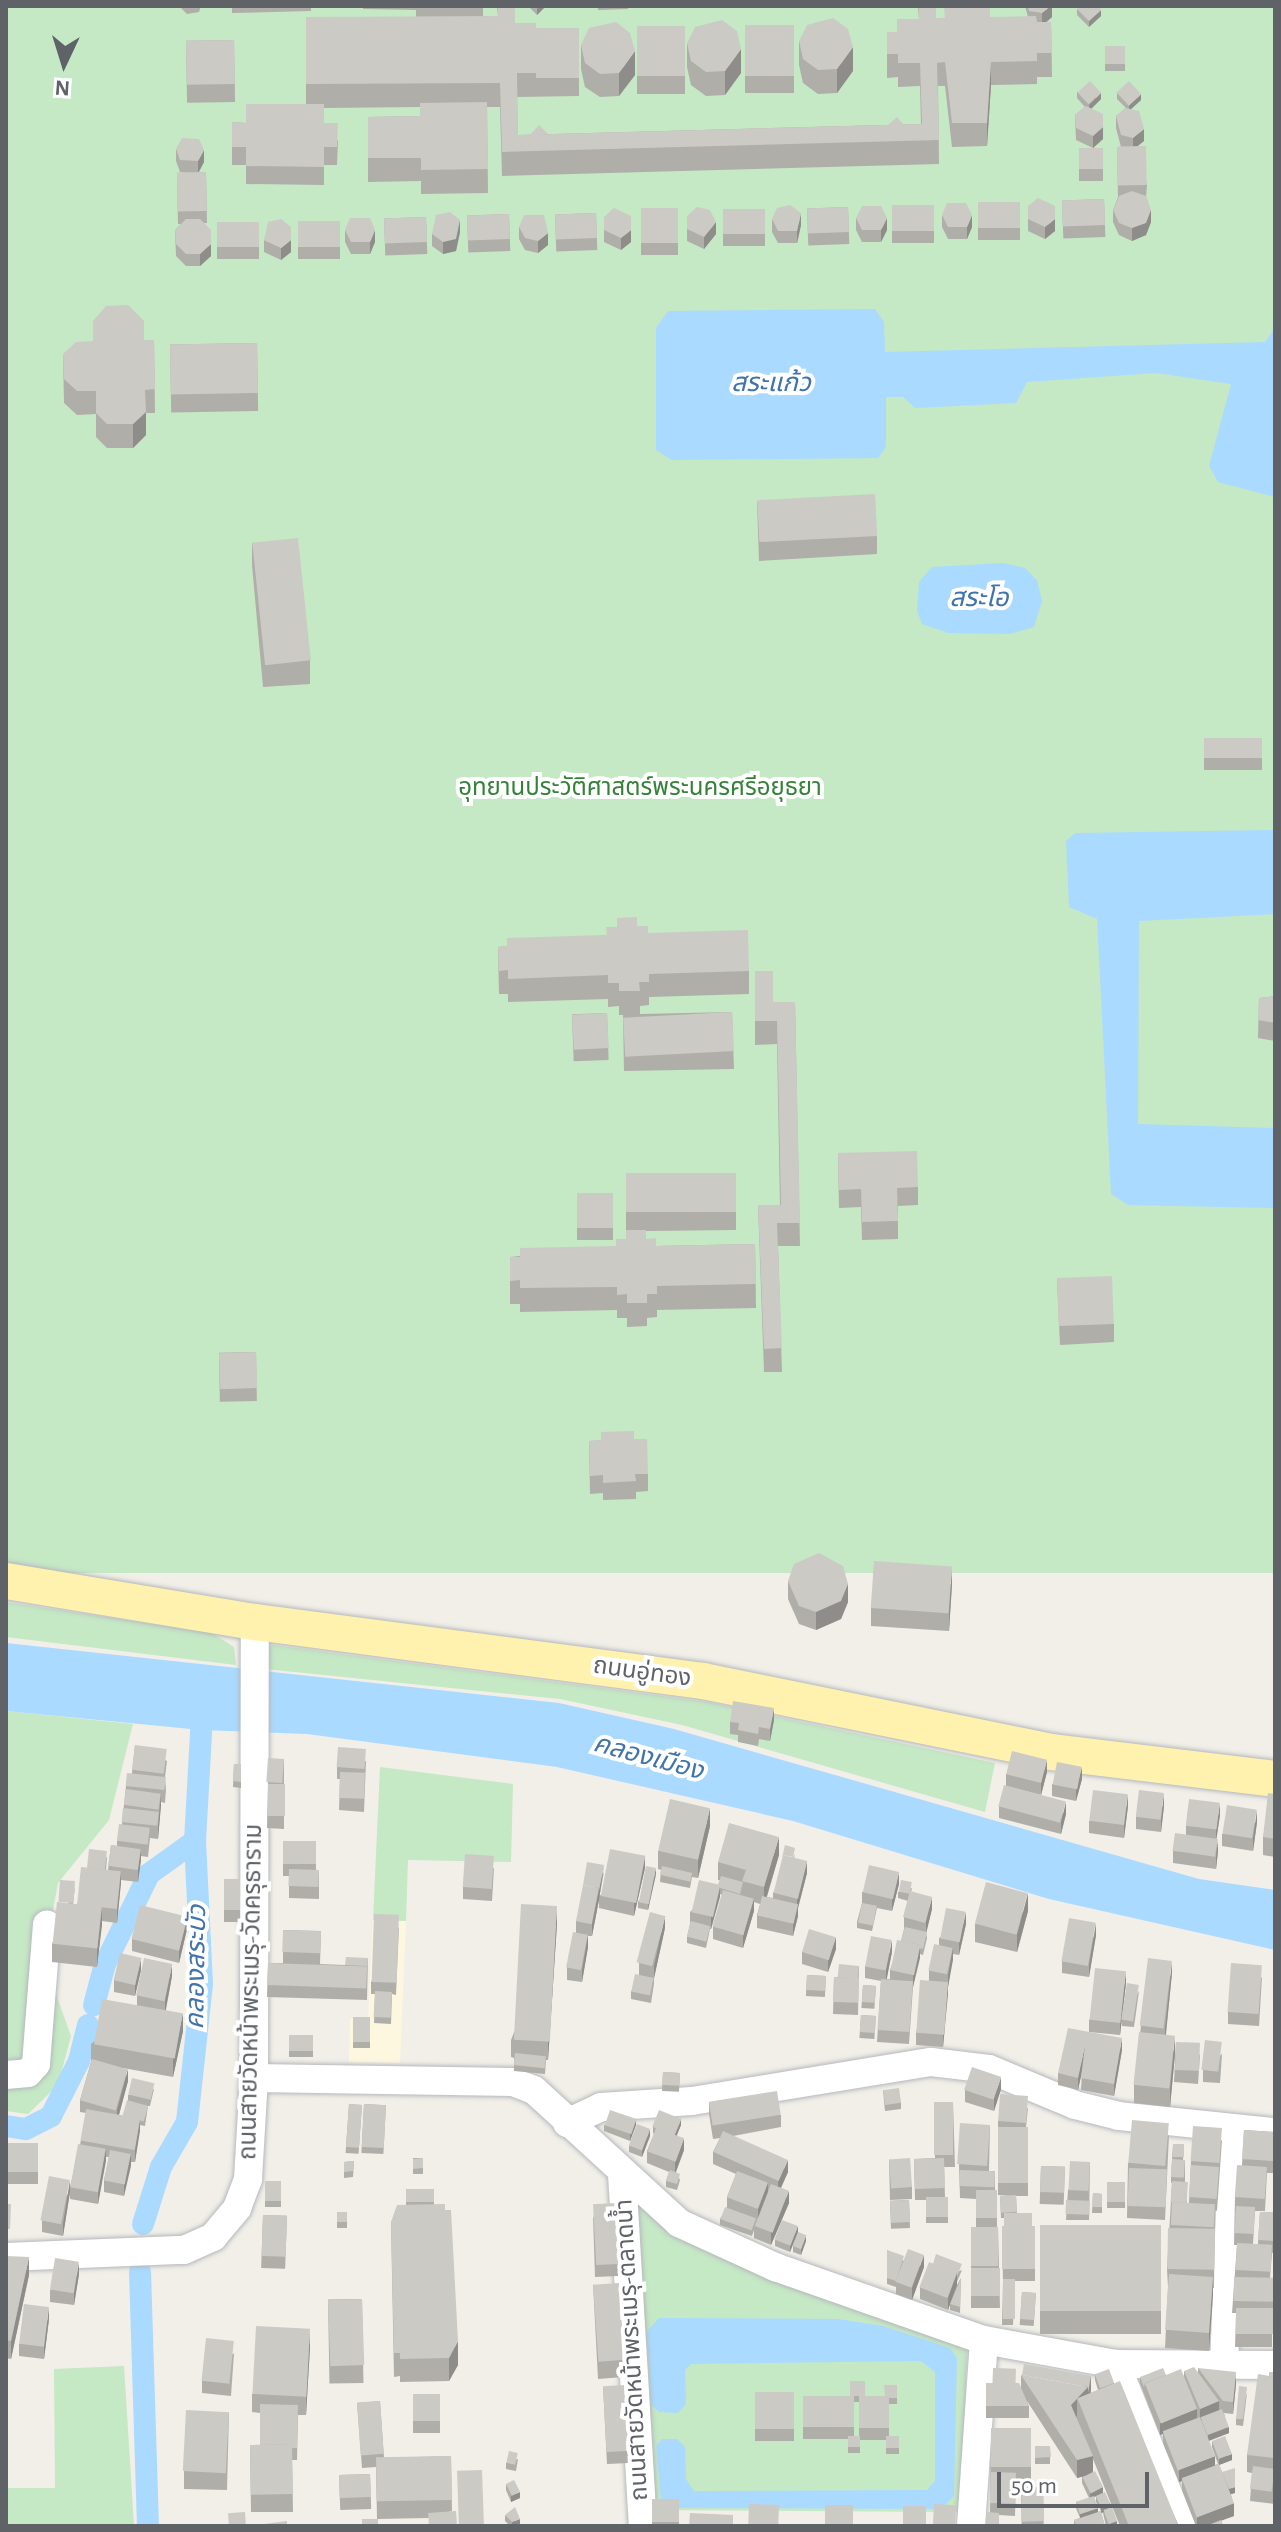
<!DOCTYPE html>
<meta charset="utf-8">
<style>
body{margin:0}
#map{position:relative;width:1281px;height:2532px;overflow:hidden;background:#f1efe8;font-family:"Alegreya Sans","Noto Sans Thai",sans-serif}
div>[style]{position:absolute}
.commercial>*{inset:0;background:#fef7e0}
.green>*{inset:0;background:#c5e8c5;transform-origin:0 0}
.water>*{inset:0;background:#aadaff}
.canal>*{height:22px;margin:-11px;padding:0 11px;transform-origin:11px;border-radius:11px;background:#aadaff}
.roads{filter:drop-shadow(0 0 2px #b5b8bc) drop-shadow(0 0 2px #b5b8bc)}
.minor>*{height:28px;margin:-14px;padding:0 14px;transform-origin:14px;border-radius:14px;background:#fff}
.major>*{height:36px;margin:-18px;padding:0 18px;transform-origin:18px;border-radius:18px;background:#fff2af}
.wall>*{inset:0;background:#afaea9;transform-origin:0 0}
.shaded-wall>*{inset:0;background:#8f8d8a}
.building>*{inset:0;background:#cccac5;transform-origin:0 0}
span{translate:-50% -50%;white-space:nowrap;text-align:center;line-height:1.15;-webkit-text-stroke:8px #fff;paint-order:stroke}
.park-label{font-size:24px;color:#348238}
.street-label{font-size:24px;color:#5f6368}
.water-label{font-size:26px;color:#4174aa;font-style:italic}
.frame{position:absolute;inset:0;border:8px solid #5f6368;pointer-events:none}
.north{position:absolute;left:24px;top:24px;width:80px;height:80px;-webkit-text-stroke:6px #fff;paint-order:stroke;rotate:184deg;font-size:22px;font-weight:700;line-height:32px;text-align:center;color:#5f6368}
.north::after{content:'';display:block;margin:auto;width:28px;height:36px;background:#5f6368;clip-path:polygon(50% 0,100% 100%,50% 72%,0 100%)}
.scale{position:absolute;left:997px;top:2472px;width:152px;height:36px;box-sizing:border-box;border:4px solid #5f6368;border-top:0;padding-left:10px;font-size:24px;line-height:28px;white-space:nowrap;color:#5f6368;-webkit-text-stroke:6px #fff;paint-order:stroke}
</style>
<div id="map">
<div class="commercial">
<i style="clip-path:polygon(373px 1920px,406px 1921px,400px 2063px,349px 2062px,350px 2019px,368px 2019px)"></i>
</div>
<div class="green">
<i style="left:6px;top:6px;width:1269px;height:1567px"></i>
<i style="clip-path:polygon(6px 1602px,212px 1633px,234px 1647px,236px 1665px,6px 1637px)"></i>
<i style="clip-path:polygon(273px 1645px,708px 1702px,995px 1763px,985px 1812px,682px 1725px,560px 1699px,265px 1669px,266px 1649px)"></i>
<i style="clip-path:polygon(6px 1711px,133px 1724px,109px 1820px,58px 1883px,50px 1926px,51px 1980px,71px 2036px,58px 2085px,28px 2114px,6px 2111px)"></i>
<i style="clip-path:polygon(380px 1767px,513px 1784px,511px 1862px,408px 1860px,406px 1921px,373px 1920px)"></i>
<i style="clip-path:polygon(629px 2195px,967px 2347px,962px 2512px,651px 2510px)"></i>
<i style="clip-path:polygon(124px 2366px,134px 2526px,6px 2526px,6px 2488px,55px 2488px,54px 2369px)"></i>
</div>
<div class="water">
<i style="clip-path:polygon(875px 309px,884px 322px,885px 352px,1265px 342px,1275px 328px,1275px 497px,1218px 482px,1209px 466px,1231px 384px,1156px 373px,1027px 382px,1016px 403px,915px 408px,903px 397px,886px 397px,886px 447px,878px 458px,672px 460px,656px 450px,656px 328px,668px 311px)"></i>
<i style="clip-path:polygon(1003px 563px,1025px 568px,1037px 580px,1042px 601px,1034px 627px,1010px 634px,948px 633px,922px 624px,917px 611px,919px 582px,932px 567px)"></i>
<i style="clip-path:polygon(1275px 830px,1275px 914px,1139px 921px,1138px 1124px,1275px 1128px,1275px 1208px,1128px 1205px,1111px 1194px,1097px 919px,1069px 907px,1066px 841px,1075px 833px)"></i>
<i style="clip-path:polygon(6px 1643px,559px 1703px,674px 1729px,1199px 1879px,1275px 1890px,1275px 1950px,1049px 1899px,793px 1821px,557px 1767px,307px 1734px,201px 1730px,6px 1711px)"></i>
<i style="clip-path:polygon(659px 2318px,838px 2319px,883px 2326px,950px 2348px,957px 2358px,954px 2496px,941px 2509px,672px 2508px,661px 2499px,656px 2446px,662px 2439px,677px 2439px,685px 2447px,686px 2479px,694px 2491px,927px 2490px,935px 2481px,935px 2372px,921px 2361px,691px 2364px,685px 2370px,686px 2404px,678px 2413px,659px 2412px,651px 2405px,647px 2331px)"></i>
</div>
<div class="canal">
<i style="left:94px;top:2005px;width:42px;rotate:-75deg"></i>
<i style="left:105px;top:1964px;width:100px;rotate:-63.9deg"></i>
<i style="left:149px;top:1874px;width:57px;rotate:-35.7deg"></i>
<i style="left:6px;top:2126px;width:20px;rotate:9deg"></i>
<i style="left:26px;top:2129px;width:28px;rotate:-27deg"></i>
<i style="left:51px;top:2116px;width:62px;rotate:-63deg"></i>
<i style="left:79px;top:2061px;width:37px;rotate:-76deg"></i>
<i style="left:143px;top:2224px;width:60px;rotate:-72.5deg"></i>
<i style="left:161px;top:2167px;width:52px;rotate:-60deg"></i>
<i style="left:187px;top:2122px;width:139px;rotate:-83.8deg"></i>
<i style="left:202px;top:1984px;width:143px;rotate:-92.8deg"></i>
<i style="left:195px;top:1841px;width:141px;rotate:-86.8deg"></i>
<i style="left:140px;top:2272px;width:254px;rotate:88.2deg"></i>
</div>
<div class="roads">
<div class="minor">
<i style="left:6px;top:2075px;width:22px;rotate:-5deg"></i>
<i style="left:28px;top:2073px;width:12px;rotate:-48deg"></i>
<i style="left:36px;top:2064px;width:140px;rotate:-85.5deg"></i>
<i style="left:254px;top:2078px;width:259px;rotate:0.9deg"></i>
<i style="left:513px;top:2082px;width:22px;rotate:21deg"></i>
<i style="left:534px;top:2090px;width:197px;rotate:42.5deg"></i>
<i style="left:679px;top:2223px;width:106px;rotate:24.6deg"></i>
<i style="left:775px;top:2267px;width:221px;rotate:19.3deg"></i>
<i style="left:984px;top:2340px;width:134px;rotate:10.3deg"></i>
<i style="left:1116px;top:2364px;width:159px;rotate:0.4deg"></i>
<i style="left:567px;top:2123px;width:38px;rotate:-25deg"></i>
<i style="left:601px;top:2107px;width:91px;rotate:-3.8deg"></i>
<i style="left:692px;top:2101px;width:242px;rotate:-9.3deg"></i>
<i style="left:931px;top:2062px;width:58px;rotate:6.9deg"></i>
<i style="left:989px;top:2069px;width:93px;rotate:22.7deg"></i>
<i style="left:1075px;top:2105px;width:45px;rotate:14deg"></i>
<i style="left:1119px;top:2116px;width:157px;rotate:5.9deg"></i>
<i style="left:622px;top:2174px;width:353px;rotate:86.6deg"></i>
<i style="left:6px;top:2257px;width:178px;rotate:-2.3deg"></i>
<i style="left:184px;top:2250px;width:32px;rotate:-24deg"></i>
<i style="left:213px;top:2237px;width:38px;rotate:-50deg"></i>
<i style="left:237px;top:2208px;width:31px;rotate:-69deg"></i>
<i style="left:248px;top:2179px;width:101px;rotate:-86.6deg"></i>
<i style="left:254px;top:2078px;width:456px;rotate:-89.9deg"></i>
<i style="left:1116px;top:2364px;width:175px;rotate:68.1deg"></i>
<i style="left:1224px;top:2366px;width:237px;rotate:-87.8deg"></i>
<i style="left:971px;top:2526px;width:186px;rotate:-86deg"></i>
</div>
<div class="major">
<i style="left:6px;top:1581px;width:252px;rotate:9.4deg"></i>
<i style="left:255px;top:1622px;width:452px;rotate:7.5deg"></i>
<i style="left:703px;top:1681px;width:356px;rotate:11.5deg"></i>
<i style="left:1052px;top:1752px;width:225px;rotate:6.9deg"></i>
</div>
</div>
<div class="wall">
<i style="clip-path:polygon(179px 6px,201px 6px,199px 12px,187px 14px)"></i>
<i style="clip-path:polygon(232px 6px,311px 6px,311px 11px,232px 13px)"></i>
<i style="clip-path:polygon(363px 6px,483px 6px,483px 16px,498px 16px,497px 6px,515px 6px,515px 23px,536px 29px,579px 28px,579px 96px,517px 97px,518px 135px,921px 124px,920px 86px,898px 87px,898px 77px,887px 78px,887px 32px,897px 32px,919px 19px,918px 6px,936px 6px,936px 18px,1028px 17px,1025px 6px,1052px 6px,1052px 17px,1047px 22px,1051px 22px,1052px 77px,1037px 77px,1037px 84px,991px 85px,987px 146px,952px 147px,945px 86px,938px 86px,939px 164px,502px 176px,500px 107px,487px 107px,488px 193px,421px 194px,421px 181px,368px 182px,368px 117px,420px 116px,420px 107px,324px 108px,324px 123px,338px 141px,337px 165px,324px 165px,324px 185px,246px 184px,246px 165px,232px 165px,232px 122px,246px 123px,306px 104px,306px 17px,416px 17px,416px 10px,363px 9px)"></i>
<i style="clip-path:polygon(528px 6px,546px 6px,537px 15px)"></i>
<i style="clip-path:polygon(598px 6px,628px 6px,628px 9px,598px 10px)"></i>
<i style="clip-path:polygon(1077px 9px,1101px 16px,1089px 27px,1077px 15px)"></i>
<i style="left:745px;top:25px;width:49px;height:68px"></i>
<i style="left:637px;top:26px;width:48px;height:68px"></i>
<i style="left:234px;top:40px;width:62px;height:48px;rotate:89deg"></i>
<i style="clip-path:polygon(799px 41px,853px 71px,837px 93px,818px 94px,803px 83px,799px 65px)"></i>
<i style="clip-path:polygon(687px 43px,741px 73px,725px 95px,706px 96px,691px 85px,687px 67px)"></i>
<i style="clip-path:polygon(581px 45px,635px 75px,619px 96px,600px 97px,585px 87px,581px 69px)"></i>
<i style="left:1105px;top:46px;width:20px;height:25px"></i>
<i style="clip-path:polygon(1077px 92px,1101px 99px,1091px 109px,1103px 139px,1093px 148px,1076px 140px,1075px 115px,1085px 107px,1077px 98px)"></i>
<i style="clip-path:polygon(1117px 93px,1141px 100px,1131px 109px,1144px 141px,1137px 146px,1147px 185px,1146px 197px,1151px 222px,1146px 235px,1132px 241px,1119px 235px,1113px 222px,1113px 210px,1118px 197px,1117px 147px,1121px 147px,1116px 128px,1116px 116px,1126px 108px,1117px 99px)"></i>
<i style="left:1079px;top:148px;width:24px;height:33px"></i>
<i style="clip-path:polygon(176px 149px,204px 162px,199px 172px,206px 172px,207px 223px,204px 223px,211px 256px,200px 266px,186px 266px,176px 256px,175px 230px,181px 224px,178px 224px,177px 173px,191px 172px,180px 172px,176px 161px)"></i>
<i style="left:1104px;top:199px;width:38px;height:42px;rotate:88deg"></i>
<i style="left:978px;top:202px;width:42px;height:38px"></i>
<i style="left:934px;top:205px;width:38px;height:42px;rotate:90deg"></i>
<i style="clip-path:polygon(1028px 206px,1055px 231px,1045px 239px,1028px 231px)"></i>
<i style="left:848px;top:207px;width:37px;height:41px;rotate:88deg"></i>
<i style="left:641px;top:208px;width:37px;height:47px"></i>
<i style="left:765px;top:209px;width:37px;height:42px;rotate:90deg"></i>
<i style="left:596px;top:213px;width:37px;height:41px;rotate:88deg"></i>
<i style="left:509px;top:214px;width:37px;height:42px;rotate:88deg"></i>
<i style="clip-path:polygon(942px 215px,972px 227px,967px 239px,948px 239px,942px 227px)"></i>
<i style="clip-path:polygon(687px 216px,716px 234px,704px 249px,687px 241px)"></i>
<i style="left:426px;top:217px;width:37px;height:42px;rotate:88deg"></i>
<i style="clip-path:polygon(604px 217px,631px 242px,621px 250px,604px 242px)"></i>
<i style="clip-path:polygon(856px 218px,887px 230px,881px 242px,862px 242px,856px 230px)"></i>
<i style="clip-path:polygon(772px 219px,801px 225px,797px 243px,778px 243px,772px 232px)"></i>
<i style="left:340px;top:221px;width:38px;height:42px;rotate:90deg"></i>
<i style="left:259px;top:222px;width:37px;height:42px;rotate:90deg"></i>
<i style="clip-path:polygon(519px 227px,548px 245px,538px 253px,525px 250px,519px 239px)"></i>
<i style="clip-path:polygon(345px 230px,375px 242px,370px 254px,351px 254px,345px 242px)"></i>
<i style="clip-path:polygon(460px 232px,456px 251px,443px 254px,432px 246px,432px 234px)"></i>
<i style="clip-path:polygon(264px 240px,291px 252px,281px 260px,264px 252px)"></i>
<i style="clip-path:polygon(144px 340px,154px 340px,155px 413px,146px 413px,146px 435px,133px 448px,107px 448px,96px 437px,96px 414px,77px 415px,64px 403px,63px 354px)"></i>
<i style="left:257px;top:343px;width:68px;height:87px;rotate:89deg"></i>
<i style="clip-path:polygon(757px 501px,877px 536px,877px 554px,759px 561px)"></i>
<i style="clip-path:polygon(252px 542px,310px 660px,310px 684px,263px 687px,252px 565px)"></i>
<i style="left:1262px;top:738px;width:32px;height:58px;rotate:90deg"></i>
<i style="clip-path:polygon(637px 926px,648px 933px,749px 971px,749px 994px,649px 997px,649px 1005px,640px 1006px,640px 1014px,732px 1012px,734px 1069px,624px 1071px,623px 1015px,619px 1015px,619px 1006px,608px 1007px,608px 999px,508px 1002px,508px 994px,499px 994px,498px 947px,606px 935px)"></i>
<i style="clip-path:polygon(755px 971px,773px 1002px,795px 1002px,800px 1246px,778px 1246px,782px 1372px,764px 1372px,758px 1205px,780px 1205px,777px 1044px,755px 1045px)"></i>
<i style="clip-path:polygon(1275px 996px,1275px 1041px,1258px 1038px,1259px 998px)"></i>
<i style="left:607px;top:1013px;width:47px;height:35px;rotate:88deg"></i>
<i style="clip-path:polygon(838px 1153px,918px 1187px,918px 1205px,898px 1206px,898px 1239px,862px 1240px,861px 1207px,839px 1208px)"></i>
<i style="clip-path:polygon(736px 1173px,736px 1230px,646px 1231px,646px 1239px,656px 1246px,755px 1244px,756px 1308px,657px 1310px,657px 1317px,647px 1318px,647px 1326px,627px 1327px,627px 1318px,617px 1318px,617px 1310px,520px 1312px,520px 1304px,510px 1304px,510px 1257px,616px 1246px,626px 1239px,626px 1174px)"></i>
<i style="left:577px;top:1193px;width:36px;height:47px"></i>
<i style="clip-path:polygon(1057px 1278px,1114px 1324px,1114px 1342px,1060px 1345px)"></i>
<i style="left:256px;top:1352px;width:49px;height:37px;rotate:89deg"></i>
<i style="clip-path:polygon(634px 1439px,648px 1474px,648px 1491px,636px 1492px,636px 1499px,603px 1500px,603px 1493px,590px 1494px,589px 1441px)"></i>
<i style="clip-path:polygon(788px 1581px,848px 1602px,841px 1619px,816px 1630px,799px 1624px,788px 1599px)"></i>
<i style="clip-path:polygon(952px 1584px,949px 1631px,871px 1626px,871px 1608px)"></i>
<i style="clip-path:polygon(774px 1720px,770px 1741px,759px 1739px,758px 1746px,738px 1742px,738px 1735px,730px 1734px,730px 1722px)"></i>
<i style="clip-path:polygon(135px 1745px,167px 1761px,165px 1777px,166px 1789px,165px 1803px,161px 1802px,158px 1839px,150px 1838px,148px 1857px,141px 1856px,138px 1882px,121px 1880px,117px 1923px,102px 1921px,97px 1967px,52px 1962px,52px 1944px,75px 1887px,73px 1904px,77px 1905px,87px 1868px,107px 1857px,106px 1870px,108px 1870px,111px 1845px,117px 1846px,117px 1841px,122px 1824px,126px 1786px,132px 1773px)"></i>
<i style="clip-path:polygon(284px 1759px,284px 1829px,267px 1828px,268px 1782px)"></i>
<i style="clip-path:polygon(366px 1761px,364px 1812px,339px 1810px,340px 1779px,337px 1779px,337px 1767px)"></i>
<i style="clip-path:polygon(234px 1764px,241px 1764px,241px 1788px,233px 1787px)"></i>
<i style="clip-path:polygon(1047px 1772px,1041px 1795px,1006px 1786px,1006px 1774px)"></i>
<i style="clip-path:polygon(1082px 1779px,1076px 1801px,1052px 1796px,1052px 1784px)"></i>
<i style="clip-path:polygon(1275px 1794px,1275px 1857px,1263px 1855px,1263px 1837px)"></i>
<i style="clip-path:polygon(999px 1806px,1066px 1814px,1061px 1834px,999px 1818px)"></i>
<i style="clip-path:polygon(1128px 1806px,1124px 1838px,1089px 1833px,1089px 1821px)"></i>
<i style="clip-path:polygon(1164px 1806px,1161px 1832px,1136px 1829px,1136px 1817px)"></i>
<i style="clip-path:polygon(1220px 1815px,1216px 1839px,1218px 1851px,1216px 1869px,1173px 1863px,1173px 1851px,1186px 1835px,1186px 1826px)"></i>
<i style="clip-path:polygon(1257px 1822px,1253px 1851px,1222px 1846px,1222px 1834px)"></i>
<i style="clip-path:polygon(710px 1826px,698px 1878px,692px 1877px,690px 1888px,660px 1882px,661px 1870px,658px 1869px,658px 1851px)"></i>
<i style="clip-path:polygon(283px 1841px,316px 1841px,316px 1870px,319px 1870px,319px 1899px,289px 1898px,289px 1876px,283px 1876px)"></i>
<i style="clip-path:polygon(795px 1854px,794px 1858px,807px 1873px,798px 1908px,798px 1916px,793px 1936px,757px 1928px,757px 1915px,760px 1904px,754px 1902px,754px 1911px,743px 1948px,713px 1939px,713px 1927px,722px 1895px,720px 1894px,711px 1929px,710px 1929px,706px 1948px,687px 1943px,687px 1937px,690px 1924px,690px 1912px,718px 1885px,720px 1880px,718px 1880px,718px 1862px,779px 1855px,767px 1897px,773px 1898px,773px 1893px)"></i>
<i style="clip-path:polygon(494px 1868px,492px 1901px,463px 1899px,463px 1887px)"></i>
<i style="clip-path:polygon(645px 1868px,634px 1916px,599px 1908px,599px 1896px)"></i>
<i style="clip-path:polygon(604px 1872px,592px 1936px,588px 1936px,588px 1947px,582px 1982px,567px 1980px,567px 1968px,576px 1933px,576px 1921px)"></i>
<i style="clip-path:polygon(656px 1874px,648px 1910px,638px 1908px,638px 1902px)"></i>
<i style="left:224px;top:1879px;width:16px;height:43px"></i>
<i style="clip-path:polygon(899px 1884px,892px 1911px,877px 1908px,872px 1931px,857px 1928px,857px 1922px,862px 1903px,862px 1892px)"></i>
<i style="clip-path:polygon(912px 1888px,911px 1892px,932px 1909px,926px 1932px,927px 1938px,923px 1955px,920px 1954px,913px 1987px,909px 2044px,877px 2042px,881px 1981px,865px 1978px,865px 1966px,892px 1952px,886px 1979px,890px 1979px,890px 1970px,901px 1941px,904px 1929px,904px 1917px,908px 1901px,898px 1898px,898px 1892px)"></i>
<i style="clip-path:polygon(1028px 1911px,1017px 1952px,975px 1942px,975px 1924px)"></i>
<i style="clip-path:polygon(557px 1924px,548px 2060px,546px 2060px,545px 2074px,514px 2071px,514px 2058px,511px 2057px,511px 2040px)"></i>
<i style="clip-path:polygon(966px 1924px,959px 1955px,953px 1954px,948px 1987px,943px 2047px,916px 2045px,916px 2033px,929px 1980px,929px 1971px,939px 1945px,939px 1938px)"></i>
<i style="clip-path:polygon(399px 1927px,396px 1995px,392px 1994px,391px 2024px,374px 2023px,375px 1994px,371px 1994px,371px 1982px)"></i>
<i style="clip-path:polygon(665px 1928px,654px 1978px,654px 1984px,651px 2003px,631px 1999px,631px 1992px,639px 1975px,639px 1963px)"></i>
<i style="clip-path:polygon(187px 1929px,179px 1963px,132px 1951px,132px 1939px)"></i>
<i style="clip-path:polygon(283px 1930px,321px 1931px,320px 1964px,345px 1965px,368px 1958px,367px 2000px,267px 1997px,268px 1963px,283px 1963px)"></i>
<i style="clip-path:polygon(1096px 1935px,1089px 1977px,1062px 1973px,1062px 1961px)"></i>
<i style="clip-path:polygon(836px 1949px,828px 1972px,802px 1964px,802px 1952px)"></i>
<i style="clip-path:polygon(859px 1966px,858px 2015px,833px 2014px,834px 1977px,839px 1977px)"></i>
<i style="clip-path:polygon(141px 1970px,135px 1996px,114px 1992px,114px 1980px)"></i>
<i style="clip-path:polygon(1172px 1973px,1166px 2035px,1175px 2054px,1170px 2107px,1134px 2103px,1134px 2085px,1141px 2026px)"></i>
<i style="left:807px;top:1975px;width:19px;height:21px;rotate:3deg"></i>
<i style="clip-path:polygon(172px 1976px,166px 2010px,183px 2031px,173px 2077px,123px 2068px,128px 2081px,119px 2115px,123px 2116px,128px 2100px,128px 2095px,154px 2089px,150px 2106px,148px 2106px,145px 2126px,140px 2125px,135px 2162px,131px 2162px,124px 2196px,104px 2192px,104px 2180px,109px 2157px,106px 2157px,98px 2204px,70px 2199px,70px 2187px,80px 2145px,86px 2113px,80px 2112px,80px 2100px,91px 2062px,91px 2044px,137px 2005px,137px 1995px)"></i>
<i style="clip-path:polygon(1262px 1977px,1259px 2026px,1228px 2024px,1228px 2012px)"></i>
<i style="clip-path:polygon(1126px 1983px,1120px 2035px,1089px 2032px,1089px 2020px)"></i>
<i style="left:863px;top:1985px;width:13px;height:23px;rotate:4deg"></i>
<i style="clip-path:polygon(1139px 1991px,1134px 2027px,1122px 2026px,1122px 2020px)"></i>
<i style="left:861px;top:2015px;width:15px;height:23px;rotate:4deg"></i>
<i style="left:353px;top:2017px;width:17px;height:31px"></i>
<i style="left:289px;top:2035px;width:24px;height:22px"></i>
<i style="clip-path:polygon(1176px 2042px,1200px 2055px,1198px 2084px,1174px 2082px)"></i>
<i style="clip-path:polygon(1122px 2050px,1114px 2096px,1081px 2090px,1082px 2072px,1078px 2090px,1058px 2085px,1058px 2073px)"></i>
<i style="clip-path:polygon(1222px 2054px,1220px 2083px,1203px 2082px,1203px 2070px)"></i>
<i style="left:663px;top:2072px;width:17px;height:19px;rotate:3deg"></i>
<i style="clip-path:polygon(1001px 2089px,994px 2111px,965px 2102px,965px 2090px)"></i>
<i style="clip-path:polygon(883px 2090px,901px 2103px,901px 2109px,885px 2111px)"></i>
<i style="clip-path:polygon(709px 2102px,781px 2115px,781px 2127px,733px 2136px,788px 2172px,781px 2188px,789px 2203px,771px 2245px,754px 2238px,754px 2230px,752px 2236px,720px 2225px,720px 2219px,727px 2207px,727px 2197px,736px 2174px,713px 2164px,713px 2152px,720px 2138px,713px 2139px,709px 2114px)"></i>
<i style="clip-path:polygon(934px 2102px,953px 2102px,955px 2167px,944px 2167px,945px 2197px,948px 2197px,948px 2223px,926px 2223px,926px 2200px,915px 2200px,914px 2159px,935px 2158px)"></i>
<i style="left:349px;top:2104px;width:13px;height:49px;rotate:4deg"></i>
<i style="left:364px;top:2104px;width:22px;height:49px;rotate:3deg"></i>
<i style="clip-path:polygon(1028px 2108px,1026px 2127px,1028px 2127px,1028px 2196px,1016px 2196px,1017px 2214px,1032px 2226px,1035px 2226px,1035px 2281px,1015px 2281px,1013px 2325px,1002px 2325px,1003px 2282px,1002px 2226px,1005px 2226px,1004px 2218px,1001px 2218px,1000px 2196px,1010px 2195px,998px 2195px,998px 2121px)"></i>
<i style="clip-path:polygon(604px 2125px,636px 2125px,630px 2141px,604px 2131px)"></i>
<i style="clip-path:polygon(681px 2125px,677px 2135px,684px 2150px,676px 2172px,680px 2180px,677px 2190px,666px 2187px,666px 2181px,669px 2172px,647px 2163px,647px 2151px,654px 2134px,653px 2133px,653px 2127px)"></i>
<i style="clip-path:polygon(990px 2125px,989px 2171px,995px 2171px,995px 2190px,997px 2190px,997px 2227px,998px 2227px,1000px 2308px,971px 2308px,971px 2227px,976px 2227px,976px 2199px,960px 2198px,959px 2164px)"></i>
<i style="clip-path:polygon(1244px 2130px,1275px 2132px,1275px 2173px,1267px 2173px,1265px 2211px,1255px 2211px,1253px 2244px,1258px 2244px,1260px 2212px,1275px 2212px,1275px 2253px,1272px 2253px,1270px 2278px,1275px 2278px,1275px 2315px,1272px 2315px,1272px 2347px,1235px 2347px,1236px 2313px,1232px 2313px,1237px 2245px,1234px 2245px,1235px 2197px,1242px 2165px)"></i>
<i style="clip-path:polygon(1169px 2135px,1165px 2220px,1127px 2218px,1128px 2163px)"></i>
<i style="clip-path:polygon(650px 2136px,642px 2157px,629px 2152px,629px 2146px)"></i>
<i style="clip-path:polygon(1222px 2140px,1217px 2211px,1215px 2210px,1214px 2288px,1213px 2288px,1209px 2351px,1165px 2348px,1168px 2287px,1167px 2269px,1172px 2183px,1171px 2183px,1171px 2177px,1173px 2144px,1184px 2144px,1183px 2160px,1185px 2160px,1185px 2182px,1187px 2203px,1189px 2203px,1191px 2161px)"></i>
<i style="left:6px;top:2143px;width:32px;height:41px"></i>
<i style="left:423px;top:2158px;width:16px;height:10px;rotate:90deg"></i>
<i style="clip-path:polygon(889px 2159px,912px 2187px,912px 2199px,890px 2200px)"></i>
<i style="clip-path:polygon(354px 2161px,353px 2177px,344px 2178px,344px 2162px)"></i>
<i style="clip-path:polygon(1090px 2162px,1089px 2220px,1066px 2220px,1068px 2190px)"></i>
<i style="left:1041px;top:2166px;width:24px;height:38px;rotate:2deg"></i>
<i style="left:265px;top:2181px;width:16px;height:26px"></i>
<i style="left:1107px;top:2182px;width:18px;height:26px"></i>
<i style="clip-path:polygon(406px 2189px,434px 2189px,434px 2204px,458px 2365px,449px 2381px,400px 2382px,400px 2376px,394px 2377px,391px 2222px,406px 2205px)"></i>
<i style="clip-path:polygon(70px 2192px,63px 2236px,42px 2232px,42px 2220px)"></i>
<i style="clip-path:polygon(1093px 2193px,1102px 2194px,1102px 2213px,1092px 2213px)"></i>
<i style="left:909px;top:2200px;width:28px;height:19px;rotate:88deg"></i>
<i style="left:337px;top:2212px;width:10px;height:16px"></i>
<i style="left:263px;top:2215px;width:24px;height:53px;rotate:2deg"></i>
<i style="clip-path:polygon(593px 2216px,618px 2264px,618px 2276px,595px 2277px)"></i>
<i style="left:1040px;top:2225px;width:121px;height:109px"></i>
<i style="clip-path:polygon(798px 2232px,806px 2241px,801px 2255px,793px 2252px,793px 2246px,795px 2239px,790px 2252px,775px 2246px,775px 2240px)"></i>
<i style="clip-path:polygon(887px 2250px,904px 2261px,924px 2267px,912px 2300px,896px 2294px,896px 2287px,887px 2284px)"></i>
<i style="clip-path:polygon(6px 2256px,29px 2275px,11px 2359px,6px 2358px)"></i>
<i style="clip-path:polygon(962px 2270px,957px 2282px,957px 2285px,961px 2278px,960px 2313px,950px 2310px,950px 2304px,948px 2310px,920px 2299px,920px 2287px)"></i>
<i style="clip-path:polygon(79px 2274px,74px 2305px,50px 2302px,50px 2290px)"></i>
<i style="clip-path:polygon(593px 2284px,624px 2360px,624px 2377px,598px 2379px)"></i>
<i style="left:1022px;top:2292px;width:14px;height:33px;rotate:4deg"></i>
<i style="left:362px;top:2299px;width:84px;height:34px;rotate:89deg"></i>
<i style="clip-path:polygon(49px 2319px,44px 2359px,19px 2356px,19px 2344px)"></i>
<i style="clip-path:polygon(310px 2347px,306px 2415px,298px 2415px,297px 2460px,292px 2460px,293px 2512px,251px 2512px,250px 2445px,260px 2445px,260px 2413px,252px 2412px,252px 2394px)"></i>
<i style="clip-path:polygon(234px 2353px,231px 2396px,202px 2393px,202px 2381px)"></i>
<i style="clip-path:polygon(1198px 2368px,1236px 2384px,1233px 2414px,1224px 2413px,1229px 2433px,1209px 2441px,1215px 2465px,1218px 2464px,1212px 2447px,1212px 2441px,1232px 2460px,1219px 2465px,1222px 2472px,1235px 2493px,1231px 2494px,1234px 2516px,1221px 2520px,1223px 2526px,1196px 2526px,1182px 2490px,1182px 2481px,1179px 2482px,1163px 2443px,1163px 2433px,1160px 2435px,1140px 2383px,1140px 2377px,1166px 2375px,1184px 2377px,1184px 2371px,1198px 2373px)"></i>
<i style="clip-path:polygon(1275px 2372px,1275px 2504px,1250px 2501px,1252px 2473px,1247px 2472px,1247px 2455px,1269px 2376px)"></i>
<i style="clip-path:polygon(evenodd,1095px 2374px,1114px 2383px,1179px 2526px,1120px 2526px,1093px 2459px,1093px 2472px,1110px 2508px,1117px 2526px,1106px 2526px,1103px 2513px,1101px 2513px,1105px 2526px,1074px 2526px,1074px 2520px,1080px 2518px,1076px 2508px,1076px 2502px,1089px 2498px,1082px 2483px,1082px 2477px,1084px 2476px,1077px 2478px,1027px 2401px,1029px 2406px,1029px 2418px,986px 2418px,986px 2383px,1016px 2383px,1021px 2388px,1021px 2375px,1091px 2389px,1091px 2393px,1098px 2390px,1095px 2380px,1095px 2374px,1096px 2496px,1096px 2502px,1101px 2511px,1098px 2512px,1094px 2497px,1096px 2496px)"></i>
<i style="clip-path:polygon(evenodd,897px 2385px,897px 2404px,889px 2404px,889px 2436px,899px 2436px,899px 2454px,886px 2454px,886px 2440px,860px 2440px,860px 2453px,848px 2453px,848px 2439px,803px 2439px,803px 2396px,885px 2396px,897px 2385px,854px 2402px,859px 2402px,859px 2436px,854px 2436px,854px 2402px)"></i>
<i style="clip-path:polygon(603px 2386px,629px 2451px,629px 2463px,607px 2464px)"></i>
<i style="left:755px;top:2392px;width:39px;height:49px"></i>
<i style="clip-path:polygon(1247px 2393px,1243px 2426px,1236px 2425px,1236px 2419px)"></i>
<i style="left:440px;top:2394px;width:39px;height:27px;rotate:90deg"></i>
<i style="clip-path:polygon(380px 2401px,384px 2458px,451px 2456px,452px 2511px,428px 2518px,377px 2519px,376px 2467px,362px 2468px,357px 2403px)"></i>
<i style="clip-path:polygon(229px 2412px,227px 2490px,184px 2489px,184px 2471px)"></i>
<i style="clip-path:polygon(991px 2428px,1031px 2428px,1031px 2479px,1016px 2479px,1015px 2516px,999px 2515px,990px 2513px)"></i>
<i style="left:1035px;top:2446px;width:15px;height:18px"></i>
<i style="clip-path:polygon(518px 2459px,516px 2471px,506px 2469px,506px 2463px)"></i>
<i style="left:370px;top:2474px;width:35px;height:31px;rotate:88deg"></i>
<i style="clip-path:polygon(506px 2484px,520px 2498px,511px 2502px,506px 2490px)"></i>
<i style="left:1043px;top:2487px;width:39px;height:22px;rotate:89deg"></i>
<i style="left:652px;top:2499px;width:27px;height:27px"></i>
<i style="clip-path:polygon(505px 2515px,520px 2525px,510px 2526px,505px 2521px)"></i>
</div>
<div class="shaded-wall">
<i style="clip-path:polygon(540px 6px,546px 6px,537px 15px,537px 9px)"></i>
<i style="clip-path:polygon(1051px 6px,1052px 6px,1052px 17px,1042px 25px,1042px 13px)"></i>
<i style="clip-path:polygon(1101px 10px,1101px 16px,1089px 27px,1089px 21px)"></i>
<i style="clip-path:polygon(853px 47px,853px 71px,837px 93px,837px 69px)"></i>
<i style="clip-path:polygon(741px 49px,741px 73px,725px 95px,725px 71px)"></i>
<i style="clip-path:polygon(635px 51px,635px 75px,619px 96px,619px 73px)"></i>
<i style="clip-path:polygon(991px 62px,991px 85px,987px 146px,987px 123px)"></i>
<i style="clip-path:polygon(1101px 93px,1101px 99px,1089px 111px,1089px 105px)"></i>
<i style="clip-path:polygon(1141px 94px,1141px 100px,1129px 111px,1129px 105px)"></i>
<i style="clip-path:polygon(1103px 127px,1103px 139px,1093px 148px,1093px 136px)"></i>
<i style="clip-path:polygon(1144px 129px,1144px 141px,1133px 150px,1133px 138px)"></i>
<i style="clip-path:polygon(204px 150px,204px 162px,198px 173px,198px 161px)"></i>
<i style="clip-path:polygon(1151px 210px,1151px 222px,1146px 235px,1132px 241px,1132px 228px)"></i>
<i style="clip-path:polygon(801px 213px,801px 225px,797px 243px,797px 231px)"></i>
<i style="clip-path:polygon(972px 215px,972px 227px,967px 239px,967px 227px)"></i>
<i style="clip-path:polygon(887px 218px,887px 230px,881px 242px,881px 230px)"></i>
<i style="clip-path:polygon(1055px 219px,1055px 231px,1045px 239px,1045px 227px)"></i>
<i style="clip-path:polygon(460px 220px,460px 232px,456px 251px,443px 254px,443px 242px)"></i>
<i style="clip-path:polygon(716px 222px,716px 234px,704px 249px,704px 237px)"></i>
<i style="clip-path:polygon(375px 230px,375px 242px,370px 254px,370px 242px)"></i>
<i style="clip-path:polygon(631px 230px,631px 242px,621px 250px,621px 238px)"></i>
<i style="clip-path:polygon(548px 233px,548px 245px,538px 253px,538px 241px)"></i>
<i style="clip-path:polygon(291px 240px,291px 252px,281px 260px,281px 248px)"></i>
<i style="clip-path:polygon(211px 244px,211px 256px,200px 266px,200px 254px)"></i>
<i style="clip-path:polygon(146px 412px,146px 435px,133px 448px,133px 424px)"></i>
<i style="clip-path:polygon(952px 1566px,952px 1584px,949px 1631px,949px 1613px)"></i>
<i style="clip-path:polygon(848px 1584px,848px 1602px,841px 1619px,816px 1630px,816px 1612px)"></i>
<i style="clip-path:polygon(774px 1708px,774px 1720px,770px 1741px,770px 1729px)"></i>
<i style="clip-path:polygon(1047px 1760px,1047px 1772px,1041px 1795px,1041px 1783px)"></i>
<i style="clip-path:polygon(1082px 1767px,1082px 1779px,1076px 1801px,1076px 1789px)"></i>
<i style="clip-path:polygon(1164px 1793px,1164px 1806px,1161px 1832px,1161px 1820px)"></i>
<i style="clip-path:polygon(161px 1794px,161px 1806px,158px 1839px,158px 1827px)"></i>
<i style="clip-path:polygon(1128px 1794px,1128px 1806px,1124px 1838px,1124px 1826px)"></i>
<i style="clip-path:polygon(1066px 1802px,1066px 1814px,1061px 1834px,1061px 1822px)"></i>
<i style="clip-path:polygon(1220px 1803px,1220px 1815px,1216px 1842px,1216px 1830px)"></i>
<i style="clip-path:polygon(710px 1808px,710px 1826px,698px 1878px,698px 1860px)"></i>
<i style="clip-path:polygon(1257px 1810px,1257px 1822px,1253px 1851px,1253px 1839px)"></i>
<i style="clip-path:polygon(779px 1837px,779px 1855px,764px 1905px,764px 1887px)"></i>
<i style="clip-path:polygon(1218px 1839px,1218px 1851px,1216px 1869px,1216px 1857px)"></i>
<i style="clip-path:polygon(141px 1849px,141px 1861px,138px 1882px,138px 1870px)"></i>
<i style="clip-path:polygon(645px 1856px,645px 1868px,634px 1916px,634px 1904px)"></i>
<i style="clip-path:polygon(807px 1861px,807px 1873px,798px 1908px,798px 1916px,793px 1936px,793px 1924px,797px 1907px,797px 1899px)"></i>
<i style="clip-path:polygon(604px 1865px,599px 1900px,592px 1936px,592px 1924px)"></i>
<i style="clip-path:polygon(656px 1868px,656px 1874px,648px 1910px,648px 1904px)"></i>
<i style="clip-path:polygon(121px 1871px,121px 1883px,117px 1923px,117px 1911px)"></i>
<i style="clip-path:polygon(899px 1872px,899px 1884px,892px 1911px,892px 1899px)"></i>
<i style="clip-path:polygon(720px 1885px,720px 1897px,711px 1929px,711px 1917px)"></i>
<i style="clip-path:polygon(1028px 1893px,1028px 1911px,1017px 1952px,1017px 1935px)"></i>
<i style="clip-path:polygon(932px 1897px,932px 1909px,926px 1934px,926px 1922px)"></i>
<i style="clip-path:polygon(754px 1899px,754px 1911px,743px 1948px,743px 1936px)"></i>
<i style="clip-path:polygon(557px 1906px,557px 1924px,548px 2060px,548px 2042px)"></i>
<i style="clip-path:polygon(102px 1907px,102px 1925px,97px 1967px,97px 1949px)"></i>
<i style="clip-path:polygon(966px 1912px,966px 1924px,959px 1955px,959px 1943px)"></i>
<i style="clip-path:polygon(665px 1916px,665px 1928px,654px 1978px,654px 1966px)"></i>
<i style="clip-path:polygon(187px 1917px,187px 1929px,179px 1963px,179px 1950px)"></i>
<i style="clip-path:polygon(1096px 1923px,1096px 1935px,1089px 1977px,1089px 1965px)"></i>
<i style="clip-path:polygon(588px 1935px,588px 1947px,582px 1982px,582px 1970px)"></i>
<i style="clip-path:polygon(836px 1937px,836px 1949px,828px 1972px,828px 1960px)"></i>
<i style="clip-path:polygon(892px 1940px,892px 1952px,886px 1983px,886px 1970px)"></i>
<i style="clip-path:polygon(920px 1945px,920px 1958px,913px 1987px,913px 1975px)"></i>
<i style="clip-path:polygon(953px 1948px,953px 1960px,948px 1987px,948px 1975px)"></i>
<i style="clip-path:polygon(141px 1958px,141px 1970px,135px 1996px,135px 1984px)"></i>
<i style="clip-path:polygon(1172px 1961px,1172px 1973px,1165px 2041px,1165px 2029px)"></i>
<i style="clip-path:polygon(172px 1964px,172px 1976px,165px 2013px,165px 2001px)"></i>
<i style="clip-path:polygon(1126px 1971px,1126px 1983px,1120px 2035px,1120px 2023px)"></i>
<i style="clip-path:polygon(948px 1982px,948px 1994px,943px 2047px,943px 2035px)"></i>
<i style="clip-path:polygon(183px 2013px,183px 2031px,173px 2077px,173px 2059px)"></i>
<i style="clip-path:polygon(1175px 2036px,1175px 2054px,1170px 2107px,1170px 2089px)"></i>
<i style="clip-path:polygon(1122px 2038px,1122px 2050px,1114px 2096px,1114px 2084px)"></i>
<i style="clip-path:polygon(1085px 2045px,1085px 2057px,1078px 2090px,1078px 2078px)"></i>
<i style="clip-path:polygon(128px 2069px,128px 2081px,117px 2122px,117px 2110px)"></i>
<i style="clip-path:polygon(1001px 2077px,1001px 2089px,994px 2111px,994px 2098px)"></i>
<i style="clip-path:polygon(140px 2119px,140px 2131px,135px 2162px,135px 2150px)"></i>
<i style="clip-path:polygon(636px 2119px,636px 2125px,630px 2141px,630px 2135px)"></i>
<i style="clip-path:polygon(681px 2119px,681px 2125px,674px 2142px,674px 2136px)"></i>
<i style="clip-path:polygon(650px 2129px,650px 2136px,642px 2157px,642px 2151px)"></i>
<i style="clip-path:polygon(684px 2138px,684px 2150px,675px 2174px,675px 2162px)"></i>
<i style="clip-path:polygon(106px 2149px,106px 2161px,98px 2204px,98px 2192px)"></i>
<i style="clip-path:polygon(131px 2154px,131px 2166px,124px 2196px,124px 2184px)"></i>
<i style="clip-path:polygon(788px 2160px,788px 2172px,778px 2194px,778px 2182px)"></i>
<i style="clip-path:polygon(70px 2180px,70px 2192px,63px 2236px,63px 2224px)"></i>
<i style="clip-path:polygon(768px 2183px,768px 2195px,758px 2221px,758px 2209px)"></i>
<i style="clip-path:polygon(789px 2191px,789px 2203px,771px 2245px,771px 2233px)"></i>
<i style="clip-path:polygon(798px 2226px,798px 2232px,790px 2252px,790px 2246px)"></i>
<i style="clip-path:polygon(806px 2235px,806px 2241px,801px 2255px,801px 2249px)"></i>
<i style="clip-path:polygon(924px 2255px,924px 2267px,912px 2300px,912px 2288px)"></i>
<i style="clip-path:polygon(29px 2257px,29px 2275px,11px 2359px,11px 2341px)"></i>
<i style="clip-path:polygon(79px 2262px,79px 2274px,74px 2305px,74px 2293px)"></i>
<i style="clip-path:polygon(957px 2273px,957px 2285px,948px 2310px,948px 2298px)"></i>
<i style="clip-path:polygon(1213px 2277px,1213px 2295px,1209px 2351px,1209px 2333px)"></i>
<i style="clip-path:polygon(49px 2307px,49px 2319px,44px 2359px,44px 2347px)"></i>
<i style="clip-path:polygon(310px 2329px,310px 2347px,306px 2415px,306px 2397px)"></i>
<i style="clip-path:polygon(458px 2341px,458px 2365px,449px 2381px,449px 2358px)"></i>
<i style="clip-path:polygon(1236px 2372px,1236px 2384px,1233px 2414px,1233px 2402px)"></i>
<i style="clip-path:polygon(1091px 2376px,1091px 2389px,1088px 2405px,1077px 2398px)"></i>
<i style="clip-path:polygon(1077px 2399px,1077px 2416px,1071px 2423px,1071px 2405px)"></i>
<i style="clip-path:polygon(1219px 2401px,1219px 2413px,1200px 2421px,1200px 2409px)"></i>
<i style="clip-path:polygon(1197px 2409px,1197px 2421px,1160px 2435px,1160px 2423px)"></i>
<i style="clip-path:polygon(1229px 2427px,1229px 2433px,1208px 2441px,1208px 2435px)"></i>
<i style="clip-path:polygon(1232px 2454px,1232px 2460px,1219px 2465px,1219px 2459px)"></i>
<i style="clip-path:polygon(1093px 2456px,1093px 2474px,1077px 2478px,1077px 2460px)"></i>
<i style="clip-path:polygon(1215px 2456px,1215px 2468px,1182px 2478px,1182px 2481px,1179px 2482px,1179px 2470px)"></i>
<i style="clip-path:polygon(1103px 2487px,1103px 2493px,1090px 2499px,1090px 2493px)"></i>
<i style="clip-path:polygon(1235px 2487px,1235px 2493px,1228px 2495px,1228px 2489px)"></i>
<i style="clip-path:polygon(520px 2492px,520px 2498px,511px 2502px,511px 2496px)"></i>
<i style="clip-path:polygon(1110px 2503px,1110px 2509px,1101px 2513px,1101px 2507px)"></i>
<i style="clip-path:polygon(1234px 2503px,1234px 2516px,1207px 2526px,1197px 2526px,1197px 2517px)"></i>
<i style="clip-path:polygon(1098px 2508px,1098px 2514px,1080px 2520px,1080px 2514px)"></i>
<i style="clip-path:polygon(520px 2519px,520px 2525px,512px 2526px,512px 2522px)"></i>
<i style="clip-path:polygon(1117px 2521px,1117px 2526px,1108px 2526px,1108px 2524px)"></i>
</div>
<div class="building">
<i style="clip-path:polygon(498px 6px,515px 6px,515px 23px,536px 23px,536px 73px,517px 73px,518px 135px,922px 124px,920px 63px,898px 63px,898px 54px,887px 54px,887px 32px,897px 32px,897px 19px,919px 19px,919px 6px,936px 6px,936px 18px,945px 18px,944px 6px,990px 6px,990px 17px,1036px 16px,1037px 22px,1051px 22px,1052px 53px,1037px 53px,1037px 61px,991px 62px,987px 123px,952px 123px,945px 62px,937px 63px,939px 140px,502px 152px,500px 83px,306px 84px,306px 17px,498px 16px)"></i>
<i style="clip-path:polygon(1028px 6px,1051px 6px,1042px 13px,1029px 11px)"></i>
<i style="clip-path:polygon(1080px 6px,1098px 6px,1101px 10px,1089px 21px,1077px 9px)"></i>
<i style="clip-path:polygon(833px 18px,848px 29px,853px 47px,837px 69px,818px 70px,803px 59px,799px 41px,807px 25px)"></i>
<i style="clip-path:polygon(722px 20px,737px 31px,741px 49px,725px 71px,706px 72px,691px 61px,687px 43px,695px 27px)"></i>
<i style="clip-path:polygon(616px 22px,630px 33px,635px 51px,619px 73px,600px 74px,585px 63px,581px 45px,589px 28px)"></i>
<i style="left:745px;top:25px;width:49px;height:51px"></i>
<i style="left:637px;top:26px;width:48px;height:50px"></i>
<i style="left:579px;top:28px;width:50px;height:43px;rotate:90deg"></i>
<i style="left:234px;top:40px;width:44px;height:48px;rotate:89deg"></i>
<i style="left:1105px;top:46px;width:20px;height:18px"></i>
<i style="left:1090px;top:81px;width:16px;height:17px;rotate:47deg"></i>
<i style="left:1129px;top:81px;width:18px;height:17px;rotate:47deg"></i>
<i style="clip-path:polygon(487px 102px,488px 169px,421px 170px,421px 158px,368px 158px,368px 117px,420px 116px,420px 103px)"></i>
<i style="clip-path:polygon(246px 104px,324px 104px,324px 123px,338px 123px,337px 147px,324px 147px,324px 167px,246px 166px,246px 147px,232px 147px,232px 122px,246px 123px)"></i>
<i style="clip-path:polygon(1086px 106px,1103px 114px,1103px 127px,1093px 136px,1076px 128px,1075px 115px)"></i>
<i style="clip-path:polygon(1126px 108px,1139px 111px,1144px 129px,1133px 138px,1121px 135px,1116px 116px)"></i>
<i style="clip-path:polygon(897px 117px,904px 125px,888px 125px)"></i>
<i style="clip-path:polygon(539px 125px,548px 134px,530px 135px)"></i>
<i style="clip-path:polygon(182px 138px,199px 139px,204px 150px,198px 161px,180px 160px,176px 149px)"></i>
<i style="left:1146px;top:146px;width:39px;height:29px;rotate:89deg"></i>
<i style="left:1079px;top:148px;width:24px;height:21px"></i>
<i style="left:206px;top:172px;width:39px;height:29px;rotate:89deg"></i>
<i style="clip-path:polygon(1132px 191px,1146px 196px,1151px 210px,1146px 223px,1132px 228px,1119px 223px,1113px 210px,1119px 196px)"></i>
<i style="clip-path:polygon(1038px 198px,1055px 206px,1055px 219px,1045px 227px,1028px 219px,1028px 206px)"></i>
<i style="left:1104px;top:199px;width:26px;height:42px;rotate:88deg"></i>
<i style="left:978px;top:202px;width:42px;height:26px"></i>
<i style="clip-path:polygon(947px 203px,966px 203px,972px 215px,967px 227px,948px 227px,942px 215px)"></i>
<i style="clip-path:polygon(790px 205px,801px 213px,797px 231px,778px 231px,772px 219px,777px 208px)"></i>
<i style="left:934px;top:205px;width:26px;height:42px;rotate:90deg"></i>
<i style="clip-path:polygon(862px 206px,881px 206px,887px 218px,881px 230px,862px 230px,856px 218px)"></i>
<i style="clip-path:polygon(697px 207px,710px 210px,716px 222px,704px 237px,687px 229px,687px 216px)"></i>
<i style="left:848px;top:207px;width:25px;height:41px;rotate:88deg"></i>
<i style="clip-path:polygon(614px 208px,631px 216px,631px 230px,621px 238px,604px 230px,604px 217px)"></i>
<i style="left:641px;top:208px;width:37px;height:35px"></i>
<i style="left:765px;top:209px;width:25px;height:42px;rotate:90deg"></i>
<i style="clip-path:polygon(450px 212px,460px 220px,456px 239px,443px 242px,432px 234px,436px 215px)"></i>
<i style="left:596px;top:213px;width:25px;height:41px;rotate:88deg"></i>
<i style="left:509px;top:214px;width:25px;height:42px;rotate:88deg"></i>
<i style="clip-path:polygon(524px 215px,544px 215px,548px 233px,538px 241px,525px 238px,519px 227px)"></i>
<i style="left:426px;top:217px;width:25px;height:42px;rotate:88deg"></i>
<i style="clip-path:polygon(350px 218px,370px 218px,375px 230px,370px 242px,351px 242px,345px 230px)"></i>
<i style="clip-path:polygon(186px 219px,200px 219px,211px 230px,211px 244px,200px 254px,186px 254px,176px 244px,175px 230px)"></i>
<i style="clip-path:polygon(281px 219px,291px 227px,291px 240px,281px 248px,264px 240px,268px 222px)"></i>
<i style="left:340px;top:221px;width:26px;height:42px;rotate:90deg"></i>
<i style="left:259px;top:222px;width:25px;height:42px;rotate:90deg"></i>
<i style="clip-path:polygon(128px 305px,144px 321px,144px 340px,154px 340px,155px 389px,145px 390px,146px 412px,133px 424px,107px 424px,96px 413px,96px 391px,77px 391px,64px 379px,63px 354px,76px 342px,93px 341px,93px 321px,106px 306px)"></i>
<i style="left:257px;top:343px;width:50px;height:87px;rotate:89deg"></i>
<i style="left:875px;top:494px;width:42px;height:118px;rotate:87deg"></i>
<i style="left:298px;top:538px;width:123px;height:46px;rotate:84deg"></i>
<i style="left:1262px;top:738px;width:20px;height:58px;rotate:90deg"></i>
<i style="clip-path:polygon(637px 917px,637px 926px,648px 926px,648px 933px,748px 930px,749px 971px,649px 974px,649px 982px,639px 982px,640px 991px,619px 991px,619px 983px,608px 983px,608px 975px,508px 979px,508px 970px,499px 971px,498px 947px,507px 946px,507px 938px,607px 935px,606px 927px,617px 927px,617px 918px)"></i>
<i style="clip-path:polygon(755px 971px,773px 971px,773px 1002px,795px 1002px,800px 1223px,777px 1223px,782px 1348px,764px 1349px,758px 1205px,781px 1205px,777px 1021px,755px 1021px)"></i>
<i style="clip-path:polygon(1275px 996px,1275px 1023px,1258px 1020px,1259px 998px)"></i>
<i style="left:732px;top:1012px;width:39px;height:109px;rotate:87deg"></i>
<i style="left:607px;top:1013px;width:35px;height:35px;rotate:87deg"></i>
<i style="clip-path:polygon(917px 1151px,918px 1187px,897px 1188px,898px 1221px,862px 1222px,861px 1189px,839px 1190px,838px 1153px)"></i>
<i style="left:736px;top:1173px;width:39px;height:110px;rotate:90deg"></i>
<i style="left:577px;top:1193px;width:36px;height:35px"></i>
<i style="clip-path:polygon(626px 1230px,646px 1230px,646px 1239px,656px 1238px,656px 1246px,755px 1244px,756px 1284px,657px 1286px,657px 1294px,647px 1294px,647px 1303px,627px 1303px,627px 1294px,617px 1295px,617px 1287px,520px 1288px,520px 1280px,510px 1281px,510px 1257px,520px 1257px,520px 1248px,616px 1246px,616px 1239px,626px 1239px)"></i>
<i style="left:1112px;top:1276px;width:48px;height:55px;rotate:88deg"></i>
<i style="left:256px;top:1352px;width:36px;height:37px;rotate:88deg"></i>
<i style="clip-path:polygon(634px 1431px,634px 1439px,647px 1439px,648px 1474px,635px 1474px,636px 1481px,603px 1483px,603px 1475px,590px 1476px,589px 1441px,601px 1440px,601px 1432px)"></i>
<i style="clip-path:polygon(819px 1553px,843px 1566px,848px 1584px,841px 1601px,816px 1612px,799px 1606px,788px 1581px,794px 1564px)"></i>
<i style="left:874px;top:1561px;width:78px;height:47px;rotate:4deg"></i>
<i style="clip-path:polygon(733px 1701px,774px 1708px,770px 1729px,759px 1727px,758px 1734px,738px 1730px,739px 1723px,730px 1722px)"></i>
<i style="left:135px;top:1745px;width:32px;height:25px;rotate:7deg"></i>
<i style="left:338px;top:1747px;width:28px;height:20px;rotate:4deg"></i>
<i style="left:1012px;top:1751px;width:36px;height:24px;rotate:14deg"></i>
<i style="left:268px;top:1758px;width:16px;height:24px;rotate:4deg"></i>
<i style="left:1057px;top:1762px;width:25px;height:23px;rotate:11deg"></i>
<i style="clip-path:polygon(234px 1764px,241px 1764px,241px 1782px,233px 1781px)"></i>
<i style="left:340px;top:1772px;width:25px;height:26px;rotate:2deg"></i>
<i style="left:127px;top:1773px;width:39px;height:13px;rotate:6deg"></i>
<i style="left:268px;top:1784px;width:17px;height:32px"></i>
<i style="left:1004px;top:1785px;width:64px;height:22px;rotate:15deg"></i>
<i style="left:126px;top:1789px;width:35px;height:16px;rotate:8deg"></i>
<i style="left:1093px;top:1790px;width:35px;height:31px;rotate:7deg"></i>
<i style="left:1139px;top:1790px;width:25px;height:27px;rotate:7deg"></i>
<i style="clip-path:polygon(1268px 1793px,1275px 1794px,1275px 1839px,1263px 1837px)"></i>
<i style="left:670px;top:1799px;width:41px;height:53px;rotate:13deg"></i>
<i style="left:1189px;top:1799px;width:31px;height:27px;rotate:7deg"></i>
<i style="left:1227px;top:1805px;width:30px;height:29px;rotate:9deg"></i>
<i style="left:123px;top:1808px;width:36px;height:14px;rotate:6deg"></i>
<i style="clip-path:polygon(729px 1823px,779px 1837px,764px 1887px,742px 1881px,746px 1870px,718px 1862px)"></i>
<i style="left:119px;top:1824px;width:31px;height:17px;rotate:7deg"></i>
<i style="left:1175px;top:1833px;width:43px;height:18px;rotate:8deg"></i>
<i style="left:283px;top:1841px;width:33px;height:23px"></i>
<i style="left:111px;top:1845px;width:30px;height:21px;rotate:8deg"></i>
<i style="clip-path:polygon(785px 1845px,795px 1848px,793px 1857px,783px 1855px,782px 1858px)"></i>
<i style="left:89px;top:1849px;width:18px;height:19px;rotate:6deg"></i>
<i style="left:610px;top:1849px;width:36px;height:48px;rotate:11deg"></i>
<i style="left:465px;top:1854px;width:29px;height:33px;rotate:4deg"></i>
<i style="left:783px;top:1855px;width:25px;height:39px;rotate:14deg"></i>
<i style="clip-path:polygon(587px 1862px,604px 1865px,599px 1890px,599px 1888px,583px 1885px)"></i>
<i style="left:869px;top:1865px;width:31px;height:28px;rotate:13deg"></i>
<i style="left:646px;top:1866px;width:10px;height:37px;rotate:11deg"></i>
<i style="left:662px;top:1866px;width:31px;height:9px;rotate:13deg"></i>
<i style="left:81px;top:1867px;width:40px;height:38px;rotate:6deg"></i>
<i style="left:289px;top:1869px;width:30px;height:17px;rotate:2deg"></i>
<i style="clip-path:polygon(721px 1876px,743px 1882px,740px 1894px,720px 1888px,720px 1885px,718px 1885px)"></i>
<i style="left:224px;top:1879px;width:16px;height:31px"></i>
<i style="left:60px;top:1880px;width:15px;height:22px;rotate:4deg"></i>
<i style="left:699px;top:1880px;width:22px;height:33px;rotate:13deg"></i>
<i style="left:901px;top:1880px;width:11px;height:12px;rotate:10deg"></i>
<i style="left:986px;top:1882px;width:43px;height:43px;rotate:15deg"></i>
<i style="left:583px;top:1885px;width:16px;height:37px;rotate:11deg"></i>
<i style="left:723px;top:1890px;width:32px;height:38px;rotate:16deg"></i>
<i style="left:910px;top:1891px;width:23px;height:27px;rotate:15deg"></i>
<i style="left:762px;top:1896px;width:37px;height:20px;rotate:13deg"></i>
<i style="left:57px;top:1902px;width:45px;height:42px;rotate:6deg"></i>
<i style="left:862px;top:1903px;width:15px;height:20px;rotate:11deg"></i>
<i style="left:521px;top:1904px;width:36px;height:136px;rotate:3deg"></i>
<i style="left:140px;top:1905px;width:49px;height:35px;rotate:14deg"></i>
<i style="left:946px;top:1908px;width:20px;height:31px;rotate:11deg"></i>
<i style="left:650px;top:1912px;width:16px;height:52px;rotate:15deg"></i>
<i style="left:374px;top:1914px;width:25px;height:68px;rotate:2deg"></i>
<i style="left:1069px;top:1918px;width:27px;height:44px;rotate:10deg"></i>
<i style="left:691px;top:1921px;width:20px;height:16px;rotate:15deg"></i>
<i style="clip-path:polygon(905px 1927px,927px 1932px,923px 1949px,919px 1948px,920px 1945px,901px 1941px)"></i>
<i style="left:809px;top:1929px;width:28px;height:24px;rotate:17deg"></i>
<i style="left:283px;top:1930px;width:38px;height:22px;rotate:2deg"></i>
<i style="left:573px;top:1932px;width:15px;height:36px;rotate:11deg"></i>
<i style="left:871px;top:1936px;width:21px;height:31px;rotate:11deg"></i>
<i style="left:897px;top:1940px;width:24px;height:31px;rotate:12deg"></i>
<i style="left:934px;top:1944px;width:19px;height:27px;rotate:12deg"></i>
<i style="left:120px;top:1953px;width:22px;height:28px;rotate:13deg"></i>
<i style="clip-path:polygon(346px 1957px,368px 1958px,367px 1970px,367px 1966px,345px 1965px)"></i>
<i style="left:144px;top:1958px;width:29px;height:38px;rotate:12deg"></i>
<i style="left:1148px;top:1958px;width:24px;height:68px;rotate:7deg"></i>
<i style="left:268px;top:1963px;width:99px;height:22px;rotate:2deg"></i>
<i style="left:1231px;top:1963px;width:31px;height:49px;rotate:4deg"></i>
<i style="left:839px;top:1964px;width:20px;height:13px;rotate:6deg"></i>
<i style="left:1095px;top:1968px;width:31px;height:52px;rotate:6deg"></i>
<i style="left:635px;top:1974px;width:19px;height:18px;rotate:12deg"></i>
<i style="left:807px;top:1975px;width:19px;height:15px;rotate:3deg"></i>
<i style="left:834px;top:1977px;width:25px;height:25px;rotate:2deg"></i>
<i style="left:881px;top:1979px;width:32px;height:51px;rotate:4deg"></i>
<i style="left:920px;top:1980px;width:28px;height:53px;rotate:4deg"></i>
<i style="left:1127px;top:1983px;width:12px;height:37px;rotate:9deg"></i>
<i style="left:863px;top:1985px;width:13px;height:17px;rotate:4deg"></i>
<i style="left:375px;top:1991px;width:17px;height:26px;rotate:3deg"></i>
<i style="left:102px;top:1999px;width:82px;height:46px;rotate:10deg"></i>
<i style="left:861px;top:2015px;width:15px;height:17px;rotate:4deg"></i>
<i style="left:353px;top:2017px;width:17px;height:25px"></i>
<i style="clip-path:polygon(1068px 2028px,1122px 2038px,1114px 2084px,1081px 2078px,1085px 2045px,1078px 2078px,1058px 2073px)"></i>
<i style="left:1139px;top:2032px;width:36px;height:53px;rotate:6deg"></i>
<i style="left:289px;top:2035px;width:24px;height:16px"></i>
<i style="left:1205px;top:2040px;width:17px;height:30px;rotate:7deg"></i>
<i style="left:1176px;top:2042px;width:24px;height:28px;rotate:2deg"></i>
<i style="left:515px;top:2053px;width:31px;height:12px;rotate:6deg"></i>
<i style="left:92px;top:2059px;width:37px;height:43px;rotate:16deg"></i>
<i style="left:972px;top:2067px;width:31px;height:24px;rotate:19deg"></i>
<i style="left:663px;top:2072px;width:17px;height:13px;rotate:3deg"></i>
<i style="left:132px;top:2078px;width:23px;height:17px;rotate:13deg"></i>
<i style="left:899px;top:2088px;width:15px;height:16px;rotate:82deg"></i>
<i style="left:777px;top:2091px;width:24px;height:69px;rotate:81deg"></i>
<i style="left:1000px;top:2094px;width:28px;height:27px;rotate:4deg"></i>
<i style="left:127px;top:2100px;width:22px;height:16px;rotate:16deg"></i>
<i style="left:934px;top:2102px;width:19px;height:53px"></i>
<i style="left:349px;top:2104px;width:13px;height:43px;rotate:4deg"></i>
<i style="left:364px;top:2104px;width:22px;height:43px;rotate:3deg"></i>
<i style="left:86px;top:2109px;width:55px;height:32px;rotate:10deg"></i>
<i style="left:610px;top:2110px;width:28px;height:16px;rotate:19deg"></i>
<i style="left:659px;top:2110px;width:24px;height:18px;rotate:22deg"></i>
<i style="left:1132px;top:2120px;width:37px;height:43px;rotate:5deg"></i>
<i style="left:960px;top:2123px;width:30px;height:41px;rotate:4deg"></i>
<i style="left:637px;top:2124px;width:14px;height:23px;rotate:21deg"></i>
<i style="left:1193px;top:2126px;width:29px;height:35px;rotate:4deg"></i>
<i style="left:998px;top:2127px;width:30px;height:56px"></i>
<i style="left:656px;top:2128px;width:30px;height:25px;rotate:20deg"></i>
<i style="left:1244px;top:2130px;width:31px;height:29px;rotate:4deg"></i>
<i style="left:723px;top:2131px;width:71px;height:23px;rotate:24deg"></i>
<i style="left:6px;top:2143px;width:32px;height:29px"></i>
<i style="left:78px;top:2144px;width:28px;height:44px;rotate:10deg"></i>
<i style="left:1173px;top:2144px;width:11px;height:13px"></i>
<i style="left:110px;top:2150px;width:21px;height:31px;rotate:11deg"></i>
<i style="clip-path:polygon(423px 2158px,423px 2168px,413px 2169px,413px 2159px)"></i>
<i style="left:910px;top:2158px;width:29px;height:21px;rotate:86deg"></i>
<i style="left:944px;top:2158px;width:30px;height:30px;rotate:88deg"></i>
<i style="left:1172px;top:2159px;width:13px;height:18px;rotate:4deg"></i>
<i style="clip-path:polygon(354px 2161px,353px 2171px,344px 2172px,344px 2162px)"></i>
<i style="left:1070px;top:2161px;width:20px;height:29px;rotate:3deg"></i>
<i style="left:1191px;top:2165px;width:28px;height:32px;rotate:4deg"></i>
<i style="left:1237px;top:2165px;width:30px;height:32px;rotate:4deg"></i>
<i style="left:1041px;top:2166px;width:24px;height:26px;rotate:2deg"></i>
<i style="left:1129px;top:2168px;width:38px;height:38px;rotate:2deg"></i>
<i style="clip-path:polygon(670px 2170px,680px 2174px,677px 2184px,666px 2181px)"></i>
<i style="left:960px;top:2170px;width:35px;height:16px;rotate:2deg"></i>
<i style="left:737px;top:2171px;width:33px;height:28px;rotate:21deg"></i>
<i style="left:49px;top:2176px;width:21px;height:45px;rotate:11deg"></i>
<i style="left:265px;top:2181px;width:16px;height:20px"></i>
<i style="left:1172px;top:2181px;width:16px;height:21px;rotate:4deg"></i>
<i style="left:1107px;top:2182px;width:18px;height:20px"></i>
<i style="left:771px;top:2184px;width:19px;height:45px;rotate:21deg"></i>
<i style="left:406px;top:2189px;width:28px;height:13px"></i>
<i style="left:976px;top:2190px;width:21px;height:28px"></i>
<i style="clip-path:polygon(1093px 2193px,1102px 2194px,1102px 2207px,1092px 2207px)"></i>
<i style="left:1016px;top:2195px;width:17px;height:16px;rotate:87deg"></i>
<i style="left:926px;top:2197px;width:22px;height:20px"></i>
<i style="left:909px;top:2200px;width:22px;height:19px;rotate:87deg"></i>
<i style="left:1066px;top:2200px;width:24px;height:14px;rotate:2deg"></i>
<i style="left:1172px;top:2202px;width:43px;height:23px;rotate:3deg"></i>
<i style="left:615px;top:2203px;width:61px;height:22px;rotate:87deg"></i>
<i style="clip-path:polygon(6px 2204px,11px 2204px,10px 2229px,6px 2229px)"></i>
<i style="clip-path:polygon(445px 2204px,445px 2210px,451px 2210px,458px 2341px,449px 2358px,400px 2359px,400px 2353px,394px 2353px,391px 2222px,397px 2205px)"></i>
<i style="left:1236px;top:2206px;width:19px;height:27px;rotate:3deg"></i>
<i style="left:725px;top:2207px;width:33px;height:13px;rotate:20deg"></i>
<i style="left:337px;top:2212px;width:10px;height:10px"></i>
<i style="clip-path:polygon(1260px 2212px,1275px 2212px,1275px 2241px,1258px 2240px)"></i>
<i style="left:1032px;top:2213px;width:13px;height:28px;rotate:90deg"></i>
<i style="left:263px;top:2215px;width:24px;height:41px;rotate:2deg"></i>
<i style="left:782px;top:2220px;width:17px;height:21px;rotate:21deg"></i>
<i style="left:1040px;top:2225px;width:121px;height:86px"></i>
<i style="left:1002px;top:2226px;width:33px;height:43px"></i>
<i style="left:971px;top:2227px;width:27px;height:39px"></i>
<i style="left:1168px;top:2228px;width:47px;height:41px;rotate:1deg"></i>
<i style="left:798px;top:2232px;width:9px;height:15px;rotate:21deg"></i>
<i style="left:1237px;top:2243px;width:35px;height:27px;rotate:3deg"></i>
<i style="left:908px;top:2249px;width:17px;height:35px;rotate:21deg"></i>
<i style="clip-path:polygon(887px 2250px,904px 2256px,896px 2281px,887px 2278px)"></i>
<i style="clip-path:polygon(936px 2254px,962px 2264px,957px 2276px,957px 2273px,933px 2264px)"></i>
<i style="clip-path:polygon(6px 2256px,29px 2257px,11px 2341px,6px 2340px)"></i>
<i style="left:55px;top:2258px;width:24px;height:32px;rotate:9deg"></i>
<i style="left:929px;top:2262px;width:30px;height:27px;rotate:21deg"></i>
<i style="left:1000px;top:2268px;width:28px;height:29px;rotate:90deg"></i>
<i style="left:1169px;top:2274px;width:44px;height:56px;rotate:4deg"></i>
<i style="left:1234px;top:2277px;width:41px;height:24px;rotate:1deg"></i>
<i style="clip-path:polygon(961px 2278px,960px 2307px,950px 2304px)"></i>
<i style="left:1003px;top:2279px;width:12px;height:40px"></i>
<i style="left:619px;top:2283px;width:77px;height:26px;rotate:86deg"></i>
<i style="left:1022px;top:2292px;width:14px;height:27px;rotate:4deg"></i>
<i style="left:362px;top:2299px;width:66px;height:34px;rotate:88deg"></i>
<i style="left:24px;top:2304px;width:25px;height:40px;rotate:7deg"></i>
<i style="left:1236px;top:2308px;width:37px;height:26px"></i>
<i style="left:256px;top:2326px;width:54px;height:68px;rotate:3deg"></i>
<i style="left:206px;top:2338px;width:28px;height:43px;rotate:6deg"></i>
<i style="clip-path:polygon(1024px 2364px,1091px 2376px,1088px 2393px,1088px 2387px,1022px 2375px)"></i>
<i style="clip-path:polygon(1194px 2367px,1219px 2401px,1200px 2409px,1184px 2371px)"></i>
<i style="left:993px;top:2368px;width:23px;height:15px;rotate:2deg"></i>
<i style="clip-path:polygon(1163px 2368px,1166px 2375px,1145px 2383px,1144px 2387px,1140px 2377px)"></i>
<i style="clip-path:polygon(1198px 2368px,1236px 2372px,1233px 2402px,1223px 2401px)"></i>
<i style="left:1109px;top:2369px;width:15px;height:15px;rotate:70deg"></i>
<i style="left:1181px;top:2369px;width:43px;height:39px;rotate:68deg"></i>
<i style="clip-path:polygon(1269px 2372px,1275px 2372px,1275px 2377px,1269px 2376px)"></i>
<i style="clip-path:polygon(1258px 2374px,1275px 2377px,1275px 2458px,1247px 2455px)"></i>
<i style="clip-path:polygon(1021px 2375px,1088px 2387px,1071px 2405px,1093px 2456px,1077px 2460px)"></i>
<i style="left:850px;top:2381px;width:15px;height:15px"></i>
<i style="left:1120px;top:2381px;width:157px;height:46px;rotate:68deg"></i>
<i style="clip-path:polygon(986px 2383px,1019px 2383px,1029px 2406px,986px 2406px)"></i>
<i style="left:625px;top:2385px;width:66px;height:22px;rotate:87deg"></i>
<i style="clip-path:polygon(884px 2385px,897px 2385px,897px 2398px,889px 2398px,889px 2396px,885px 2396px)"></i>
<i style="clip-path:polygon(1239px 2386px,1247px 2387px,1243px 2419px,1236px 2419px)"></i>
<i style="left:755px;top:2392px;width:39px;height:37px"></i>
<i style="left:440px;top:2394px;width:27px;height:27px;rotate:90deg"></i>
<i style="clip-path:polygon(6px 2395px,7px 2395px,6px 2426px)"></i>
<i style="left:803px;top:2396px;width:51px;height:31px"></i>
<i style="left:859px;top:2396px;width:30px;height:32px"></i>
<i style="left:380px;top:2401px;width:53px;height:23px;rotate:86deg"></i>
<i style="clip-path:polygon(260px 2404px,298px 2405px,297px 2448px,292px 2448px,292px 2444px,260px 2445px)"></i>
<i style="left:1222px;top:2409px;width:19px;height:23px;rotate:69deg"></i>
<i style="left:186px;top:2410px;width:43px;height:61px;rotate:3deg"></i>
<i style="left:1200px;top:2417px;width:42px;height:40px;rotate:69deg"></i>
<i style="left:991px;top:2428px;width:40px;height:39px"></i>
<i style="left:848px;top:2436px;width:12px;height:11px"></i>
<i style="left:886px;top:2436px;width:13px;height:12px"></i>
<i style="left:1225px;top:2436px;width:19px;height:14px;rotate:69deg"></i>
<i style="left:292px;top:2444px;width:50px;height:42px;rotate:89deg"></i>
<i style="clip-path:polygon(1035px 2446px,1050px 2446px,1051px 2457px,1035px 2458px)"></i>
<i style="left:509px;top:2451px;width:9px;height:12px;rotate:13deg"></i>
<i style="left:451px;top:2456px;width:44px;height:75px;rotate:89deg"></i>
<i style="left:1219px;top:2464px;width:42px;height:40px;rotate:69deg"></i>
<i style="left:1253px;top:2466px;width:22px;height:23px;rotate:8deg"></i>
<i style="clip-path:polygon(1235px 2468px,1235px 2487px,1229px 2489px,1222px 2472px)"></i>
<i style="left:482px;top:2470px;width:55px;height:25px;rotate:88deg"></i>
<i style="left:1095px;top:2471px;width:18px;height:14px;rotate:63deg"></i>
<i style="left:991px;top:2472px;width:25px;height:31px;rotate:2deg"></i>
<i style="left:370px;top:2474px;width:23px;height:31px;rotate:88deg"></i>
<i style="left:514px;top:2480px;width:13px;height:9px;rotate:63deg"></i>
<i style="left:1043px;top:2487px;width:34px;height:22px;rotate:88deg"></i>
<i style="left:1105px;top:2492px;width:12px;height:10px;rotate:66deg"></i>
<i style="left:1094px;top:2496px;width:13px;height:19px;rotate:72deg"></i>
<i style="left:652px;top:2499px;width:27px;height:23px"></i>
<i style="left:749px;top:2504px;width:30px;height:22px;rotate:2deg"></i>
<i style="left:934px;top:2504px;width:22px;height:22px;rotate:3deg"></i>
<i style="left:825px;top:2505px;width:28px;height:21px"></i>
<i style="left:903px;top:2506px;width:23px;height:20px"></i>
<i style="clip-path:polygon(515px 2507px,520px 2519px,512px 2522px,505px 2515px)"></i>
<i style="left:1112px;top:2507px;width:15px;height:9px;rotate:70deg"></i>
<i style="left:456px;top:2511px;width:15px;height:28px;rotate:86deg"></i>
<i style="clip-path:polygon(1101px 2511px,1105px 2526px,1076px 2526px,1074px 2520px)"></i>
<i style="left:245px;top:2512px;width:14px;height:17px;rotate:86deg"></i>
<i style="clip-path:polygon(987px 2512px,999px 2513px,999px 2526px,986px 2526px)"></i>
<i style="clip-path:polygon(690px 2513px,733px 2515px,733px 2526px,689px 2526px)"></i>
<i style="left:362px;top:2519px;width:16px;height:7px"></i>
<i style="clip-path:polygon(1221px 2520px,1223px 2526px,1206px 2526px)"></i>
<i style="clip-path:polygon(287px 2521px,287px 2526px,265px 2526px,264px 2524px)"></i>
</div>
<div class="park-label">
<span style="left:640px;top:789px">อุทยานประวัติศาสตร์พระนครศรีอยุธยา</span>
</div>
<div class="street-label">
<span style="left:642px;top:1673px;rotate:8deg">ถนนอู่ทอง</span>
<span style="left:252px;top:1992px;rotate:-89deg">ถนนสายวัดหน้าพระเมรุ-วัดครุธาราม</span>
<span style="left:633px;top:2350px;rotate:-93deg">ถนนสายวัดหน้าพระเมรุ-ตลาดน้ำ</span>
</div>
<div class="water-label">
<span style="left:771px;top:384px">สระแก้ว</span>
<span style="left:979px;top:599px">สระโอ</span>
<span style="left:648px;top:1758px;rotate:15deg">คลองเมือง</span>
<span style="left:197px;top:1967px;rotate:-89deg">คลองสระบัว</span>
</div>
<div class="frame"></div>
<div class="north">N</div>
<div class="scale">50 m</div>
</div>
